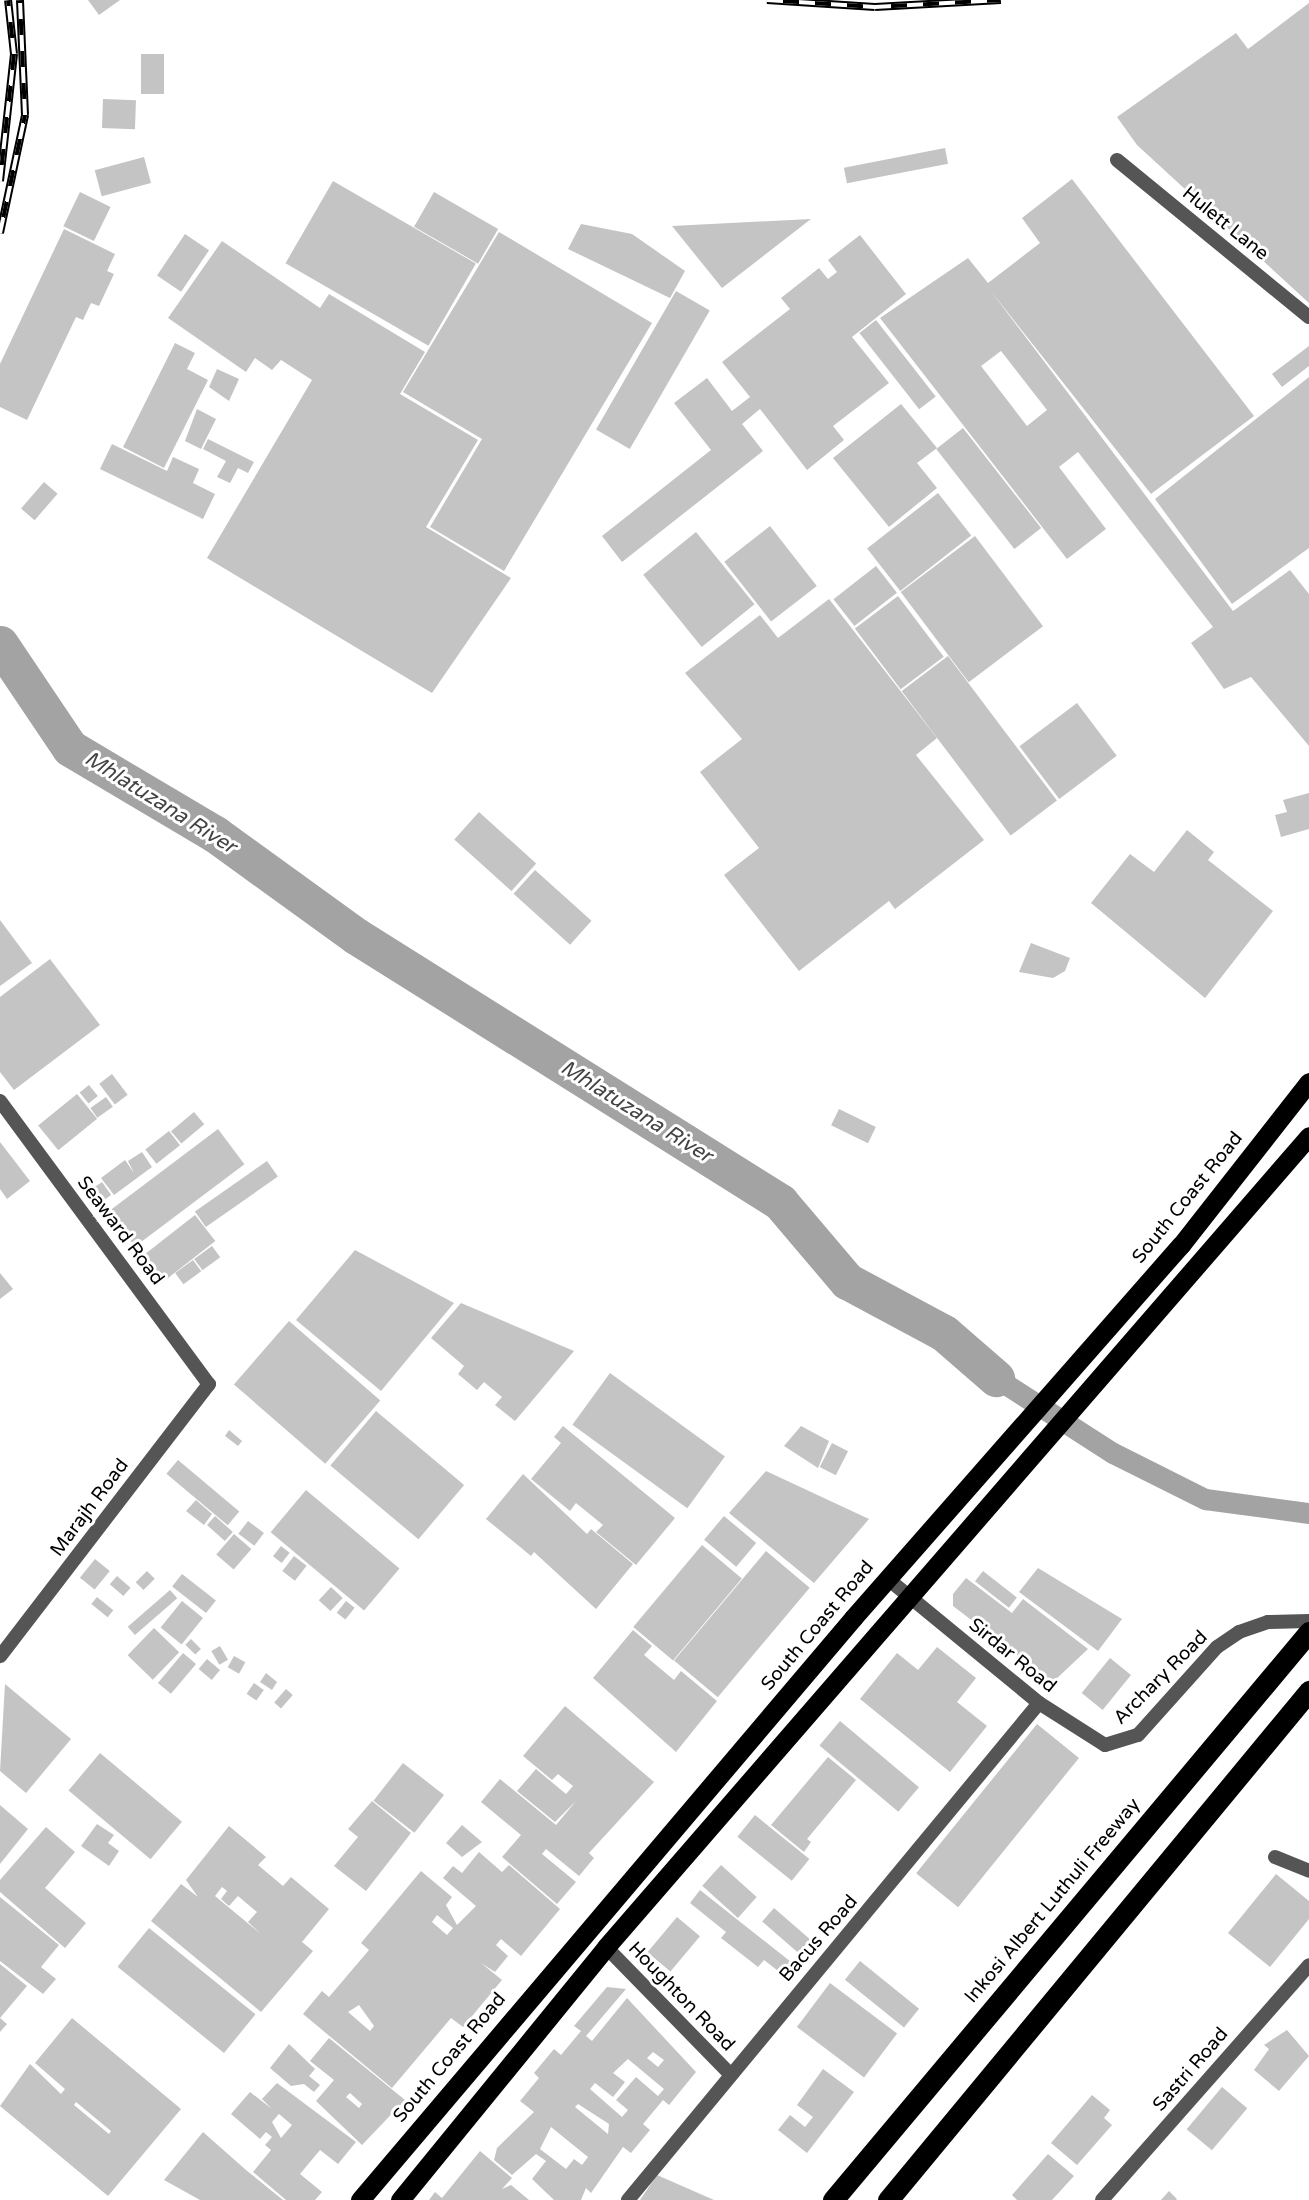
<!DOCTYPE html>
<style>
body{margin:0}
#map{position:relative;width:1309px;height:2200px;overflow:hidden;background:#fff;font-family:"Varela Round",sans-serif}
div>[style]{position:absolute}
.canal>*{height:21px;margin:-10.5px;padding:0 10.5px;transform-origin:10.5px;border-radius:10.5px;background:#a3a3a3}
.river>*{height:37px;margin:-18.5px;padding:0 18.5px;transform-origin:18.5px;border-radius:18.5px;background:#a3a3a3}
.building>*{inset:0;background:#c4c4c4;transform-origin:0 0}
.minor>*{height:14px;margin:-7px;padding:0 7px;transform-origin:7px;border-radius:7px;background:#555}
.tertiary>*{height:14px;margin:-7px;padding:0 7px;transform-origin:7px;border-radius:7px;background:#555}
.trunk>*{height:19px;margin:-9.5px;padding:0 9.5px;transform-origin:9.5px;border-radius:9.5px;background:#000}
.motorway>*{height:21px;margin:-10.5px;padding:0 10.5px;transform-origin:10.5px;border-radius:10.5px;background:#000}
.rail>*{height:8px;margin-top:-4px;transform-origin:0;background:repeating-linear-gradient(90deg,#fff 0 16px,#000 0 32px);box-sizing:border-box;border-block:2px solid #000}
span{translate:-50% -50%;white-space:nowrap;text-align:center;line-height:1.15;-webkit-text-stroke:6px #fff;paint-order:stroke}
.street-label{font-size:19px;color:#000}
.water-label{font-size:21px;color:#444;font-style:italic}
</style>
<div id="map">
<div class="canal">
<i style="left:996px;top:1378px;width:139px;rotate:32.7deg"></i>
<i style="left:1113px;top:1453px;width:103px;rotate:26.6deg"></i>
<i style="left:1205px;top:1499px;width:105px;rotate:7.7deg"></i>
</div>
<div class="river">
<i style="left:0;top:644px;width:125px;rotate:56.1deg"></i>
<i style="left:70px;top:748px;width:169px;rotate:30.7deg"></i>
<i style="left:215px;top:834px;width:174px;rotate:35.9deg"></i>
<i style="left:356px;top:936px;width:501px;rotate:32.1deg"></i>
<i style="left:780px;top:1202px;width:104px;rotate:49.7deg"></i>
<i style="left:847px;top:1281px;width:110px;rotate:28.2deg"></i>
<i style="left:944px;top:1333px;width:69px;rotate:40.9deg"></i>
</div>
<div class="building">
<i style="clip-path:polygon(88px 0,120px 0,99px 15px)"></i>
<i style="clip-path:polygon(1309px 3px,1309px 303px,1137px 145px,1117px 117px,1236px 33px,1248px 49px)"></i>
<i style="left:141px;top:54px;width:23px;height:40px"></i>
<i style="left:103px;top:99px;width:33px;height:29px;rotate:2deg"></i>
<i style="left:945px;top:148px;width:16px;height:103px;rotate:79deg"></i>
<i style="left:144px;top:157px;width:27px;height:51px;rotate:75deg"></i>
<i style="clip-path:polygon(evenodd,1072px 179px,1254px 416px,1151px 494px,990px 290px,1233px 611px,1290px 570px,1309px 594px,1309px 746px,1251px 677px,1224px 689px,1191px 643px,1213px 627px,1078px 452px,1059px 467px,1106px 529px,1067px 559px,880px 318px,968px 258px,988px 283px,1040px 243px,1022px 218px,1072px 179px,1001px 351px,1047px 410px,1027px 426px,981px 366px,1001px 351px)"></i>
<i style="left:333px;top:181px;width:165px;height:95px;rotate:30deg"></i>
<i style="left:80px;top:192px;width:34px;height:38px;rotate:26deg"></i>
<i style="left:434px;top:192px;width:74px;height:40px;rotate:30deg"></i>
<i style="clip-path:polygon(811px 219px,722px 288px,672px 226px)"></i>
<i style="clip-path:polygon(581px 224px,632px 234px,685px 271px,670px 298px,568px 249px)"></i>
<i style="clip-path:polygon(64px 229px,115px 254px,107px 271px,114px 274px,99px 306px,91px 303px,83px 320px,76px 317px,27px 420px,0 407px,0 364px)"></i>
<i style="clip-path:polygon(499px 232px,652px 323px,504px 571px,430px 527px,482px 439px,403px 392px)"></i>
<i style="left:185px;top:234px;width:29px;height:50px;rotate:34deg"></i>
<i style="clip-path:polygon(860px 235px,906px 294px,852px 337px,889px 383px,833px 426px,844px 440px,807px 470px,760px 409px,742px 424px,763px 451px,622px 562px,602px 536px,711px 450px,674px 403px,707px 378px,732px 411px,750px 397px,722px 362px,790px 309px,781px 298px,819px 268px,828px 279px,837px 272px,828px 260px)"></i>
<i style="clip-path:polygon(222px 241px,320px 308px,329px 294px,425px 352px,400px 394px,478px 440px,426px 527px,511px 578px,432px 693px,207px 558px,312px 380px,281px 360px,272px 370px,255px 358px,246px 372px,168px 318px)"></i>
<i style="left:676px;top:291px;width:39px;height:160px;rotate:30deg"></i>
<i style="left:876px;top:320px;width:97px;height:21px;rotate:52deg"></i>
<i style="clip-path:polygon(175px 343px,195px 353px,187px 369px,208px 380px,164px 468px,123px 447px)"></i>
<i style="clip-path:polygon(1309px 346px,1309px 366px,1282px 387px,1272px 374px)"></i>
<i style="clip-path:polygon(217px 369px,239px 379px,229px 401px,209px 387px)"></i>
<i style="clip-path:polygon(1309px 377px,1309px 548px,1232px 604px,1155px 499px)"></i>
<i style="clip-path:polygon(901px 404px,937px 448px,917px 463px,937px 488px,889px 527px,833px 458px)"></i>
<i style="clip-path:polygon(197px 409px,216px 419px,201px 449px,185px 441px)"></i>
<i style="left:963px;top:428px;width:127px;height:34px;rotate:52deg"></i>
<i style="clip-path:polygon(208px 439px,254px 462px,248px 473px,238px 468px,230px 483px,217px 477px,226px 461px,203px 449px)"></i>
<i style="clip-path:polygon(112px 444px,167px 471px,173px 457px,199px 469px,193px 483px,215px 494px,203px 519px,100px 469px)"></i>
<i style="left:44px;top:482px;width:18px;height:35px;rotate:41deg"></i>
<i style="left:938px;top:493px;width:54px;height:90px;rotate:52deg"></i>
<i style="left:770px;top:526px;width:76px;height:58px;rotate:52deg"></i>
<i style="left:696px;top:532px;width:93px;height:68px;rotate:51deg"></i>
<i style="left:975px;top:536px;width:113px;height:93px;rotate:53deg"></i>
<i style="left:876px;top:566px;width:34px;height:54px;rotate:52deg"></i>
<i style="left:898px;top:596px;width:76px;height:54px;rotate:53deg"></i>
<i style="clip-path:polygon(829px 599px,937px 738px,916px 755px,984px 840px,895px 909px,889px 901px,799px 971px,724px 875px,759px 848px,700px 772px,742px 739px,685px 673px,760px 615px,778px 638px)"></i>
<i style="left:948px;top:656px;width:181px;height:58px;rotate:53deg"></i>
<i style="left:1077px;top:703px;width:66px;height:72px;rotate:53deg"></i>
<i style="clip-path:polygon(1309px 793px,1309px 829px,1281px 837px,1275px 815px,1287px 812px,1283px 800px)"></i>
<i style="left:479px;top:812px;width:77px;height:37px;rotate:42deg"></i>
<i style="clip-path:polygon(1187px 830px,1214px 852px,1208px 860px,1273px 911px,1205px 998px,1091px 903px,1130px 854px,1154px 872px)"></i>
<i style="left:535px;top:870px;width:76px;height:32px;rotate:42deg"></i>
<i style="clip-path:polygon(0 920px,32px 963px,0 986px)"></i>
<i style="clip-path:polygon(1031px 943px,1070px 958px,1065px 971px,1053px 978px,1019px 972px)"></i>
<i style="clip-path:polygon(50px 959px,100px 1025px,14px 1090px,0 1072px,0 997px)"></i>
<i style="left:112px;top:1074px;width:26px;height:16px;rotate:53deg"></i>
<i style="left:89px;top:1085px;width:14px;height:12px;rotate:51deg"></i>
<i style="left:77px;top:1094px;width:32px;height:50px;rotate:51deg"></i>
<i style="left:106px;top:1097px;width:12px;height:19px;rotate:55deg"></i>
<i style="left:839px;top:1109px;width:41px;height:18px;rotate:26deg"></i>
<i style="left:194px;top:1112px;width:16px;height:30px;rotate:50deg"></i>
<i style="left:218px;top:1129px;width:44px;height:137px;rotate:53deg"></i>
<i style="left:169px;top:1131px;width:18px;height:30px;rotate:52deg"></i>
<i style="clip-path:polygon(0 1142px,30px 1181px,7px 1199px,0 1189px)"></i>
<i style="clip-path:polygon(142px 1152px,152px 1167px,114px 1195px,101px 1178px,125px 1160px,134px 1173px,128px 1161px)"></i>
<i style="left:267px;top:1161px;width:19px;height:88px;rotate:55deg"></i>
<i style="left:102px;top:1182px;width:16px;height:14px;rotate:55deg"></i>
<i style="left:195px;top:1215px;width:33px;height:71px;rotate:52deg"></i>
<i style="left:212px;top:1246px;width:14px;height:22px;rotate:54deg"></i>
<i style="clip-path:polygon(355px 1250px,454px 1303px,381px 1391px,296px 1320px)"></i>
<i style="left:193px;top:1260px;width:14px;height:22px;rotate:54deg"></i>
<i style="clip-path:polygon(0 1273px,13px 1289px,0 1299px)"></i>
<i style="clip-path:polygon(461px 1303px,574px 1351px,515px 1421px,495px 1405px,502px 1397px,484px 1382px,477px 1390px,458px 1374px,464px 1366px,431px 1338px)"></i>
<i style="left:289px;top:1321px;width:121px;height:84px;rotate:41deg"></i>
<i style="left:610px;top:1373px;width:142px;height:64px;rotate:36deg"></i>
<i style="left:376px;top:1411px;width:115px;height:71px;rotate:40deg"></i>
<i style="clip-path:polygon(563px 1426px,675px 1518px,636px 1565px,596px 1532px,603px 1525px,576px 1503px,570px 1511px,531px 1479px,561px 1443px,554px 1437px)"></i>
<i style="clip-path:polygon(801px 1426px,829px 1441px,818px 1468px,784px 1446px)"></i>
<i style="clip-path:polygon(229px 1430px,242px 1441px,238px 1446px,225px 1436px)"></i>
<i style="left:832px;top:1443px;width:18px;height:27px;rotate:27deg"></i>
<i style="left:178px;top:1460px;width:80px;height:18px;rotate:40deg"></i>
<i style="clip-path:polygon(766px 1471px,869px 1519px,814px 1583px,729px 1513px)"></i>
<i style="clip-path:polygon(523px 1474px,587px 1534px,591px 1529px,633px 1564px,596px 1609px,534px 1552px,531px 1556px,486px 1519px)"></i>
<i style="left:306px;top:1490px;width:122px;height:55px;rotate:40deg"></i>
<i style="clip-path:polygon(196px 1500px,212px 1514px,204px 1525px,186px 1511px)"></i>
<i style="left:215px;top:1516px;width:24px;height:12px;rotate:42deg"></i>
<i style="left:724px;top:1516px;width:42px;height:31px;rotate:40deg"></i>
<i style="left:248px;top:1521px;width:20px;height:16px;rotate:37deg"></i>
<i style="left:234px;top:1534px;width:23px;height:27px;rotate:41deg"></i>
<i style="left:702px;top:1545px;width:52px;height:107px;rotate:40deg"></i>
<i style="left:281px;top:1546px;width:11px;height:13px;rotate:38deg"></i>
<i style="left:766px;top:1551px;width:57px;height:143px;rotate:40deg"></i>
<i style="left:294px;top:1556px;width:16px;height:19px;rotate:38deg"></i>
<i style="left:95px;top:1559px;width:19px;height:24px;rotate:39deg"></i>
<i style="clip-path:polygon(1038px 1568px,1122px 1619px,1098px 1651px,1019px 1592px)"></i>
<i style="left:147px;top:1571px;width:11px;height:16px;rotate:45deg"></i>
<i style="left:983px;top:1571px;width:43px;height:13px;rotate:38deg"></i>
<i style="left:182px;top:1574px;width:43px;height:16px;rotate:38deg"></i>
<i style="left:117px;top:1576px;width:18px;height:11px;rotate:41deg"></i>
<i style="clip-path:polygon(966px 1578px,1012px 1613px,1023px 1599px,1088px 1649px,1053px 1682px,953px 1606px,953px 1594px)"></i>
<i style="left:331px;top:1587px;width:16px;height:18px;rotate:43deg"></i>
<i style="left:170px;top:1590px;width:11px;height:56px;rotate:49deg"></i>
<i style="left:97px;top:1597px;width:21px;height:9px;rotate:39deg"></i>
<i style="left:182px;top:1601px;width:27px;height:34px;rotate:39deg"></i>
<i style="left:346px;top:1601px;width:11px;height:15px;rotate:38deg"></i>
<i style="left:154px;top:1628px;width:35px;height:38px;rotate:44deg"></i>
<i style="clip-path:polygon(633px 1630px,652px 1646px,644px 1655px,674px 1680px,681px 1671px,717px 1701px,676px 1752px,593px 1678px)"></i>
<i style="left:191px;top:1639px;width:14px;height:8px;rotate:45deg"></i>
<i style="left:220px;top:1646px;width:16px;height:10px;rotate:60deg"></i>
<i style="clip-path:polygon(937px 1647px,976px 1678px,957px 1702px,987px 1726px,950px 1772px,860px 1699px,897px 1653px,918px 1670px)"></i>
<i style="left:183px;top:1653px;width:17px;height:39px;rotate:40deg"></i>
<i style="left:234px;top:1656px;width:13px;height:13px;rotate:29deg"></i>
<i style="left:1110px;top:1658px;width:27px;height:45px;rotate:39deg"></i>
<i style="left:207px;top:1659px;width:17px;height:13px;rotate:40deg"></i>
<i style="clip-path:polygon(266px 1673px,277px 1682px,272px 1690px,260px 1682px)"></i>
<i style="left:254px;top:1683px;width:12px;height:13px;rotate:35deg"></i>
<i style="clip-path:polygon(5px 1684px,71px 1739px,26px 1793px,0 1771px)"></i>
<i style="left:286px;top:1689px;width:9px;height:18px;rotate:41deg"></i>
<i style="clip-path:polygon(565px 1706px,654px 1782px,589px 1853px,594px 1858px,579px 1876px,546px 1849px,542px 1854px,576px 1882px,557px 1904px,502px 1857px,521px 1835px,481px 1802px,500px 1779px,556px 1825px,576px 1801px,555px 1822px,517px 1791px,536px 1769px,566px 1794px,573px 1786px,558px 1774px,552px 1780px,523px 1756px)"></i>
<i style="left:840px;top:1721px;width:103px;height:32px;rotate:40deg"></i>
<i style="left:1037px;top:1724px;width:54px;height:192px;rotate:39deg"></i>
<i style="left:100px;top:1753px;width:107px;height:49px;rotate:40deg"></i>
<i style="clip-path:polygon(828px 1757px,856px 1780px,807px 1839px,811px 1842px,804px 1852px,771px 1825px)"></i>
<i style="left:403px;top:1763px;width:52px;height:48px;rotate:38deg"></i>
<i style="clip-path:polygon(372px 1801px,411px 1833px,366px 1891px,334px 1866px,358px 1837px,348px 1829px)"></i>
<i style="clip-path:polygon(0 1805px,28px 1829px,0 1864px)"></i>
<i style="left:755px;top:1815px;width:70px;height:28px;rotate:39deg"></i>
<i style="clip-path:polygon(97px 1824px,114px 1835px,108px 1843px,119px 1851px,109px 1866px,81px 1846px)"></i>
<i style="clip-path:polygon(462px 1825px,482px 1842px,462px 1857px,446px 1843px)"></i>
<i style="clip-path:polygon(evenodd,229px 1826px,266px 1857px,258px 1865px,283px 1886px,291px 1877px,329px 1909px,302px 1942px,313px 1951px,261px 2012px,151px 1921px,181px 1884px,198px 1897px,186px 1880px,229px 1826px,222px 1887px,227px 1891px,221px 1899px,229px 1906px,238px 1896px,257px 1912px,248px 1922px,262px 1935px,215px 1896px,222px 1887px)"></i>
<i style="clip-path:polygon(46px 1827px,75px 1852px,45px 1888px,86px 1923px,65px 1948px,0 1892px,0 1880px)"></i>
<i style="clip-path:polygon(evenodd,479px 1852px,502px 1872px,509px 1865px,560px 1909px,521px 1956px,501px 1939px,496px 1945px,508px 1956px,495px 1972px,481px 1963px,502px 1980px,463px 2027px,451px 2018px,392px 2088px,303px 2014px,322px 1991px,329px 1997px,369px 1950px,361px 1943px,421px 1871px,452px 1897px,446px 1905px,457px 1925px,476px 1906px,443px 1878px,453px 1866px,462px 1873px,479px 1852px,437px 1915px,453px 1928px,447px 1935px,432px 1922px,437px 1915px,479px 1852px,359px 2005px,374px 2026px,370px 2031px,348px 2012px,359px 2005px)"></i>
<i style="left:721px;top:1865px;width:48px;height:28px;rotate:42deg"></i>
<i style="clip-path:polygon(1276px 1874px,1309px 1901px,1309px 1919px,1270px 1967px,1228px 1933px)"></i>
<i style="clip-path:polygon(700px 1890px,791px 1962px,782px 1974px,764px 1960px,758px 1967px,721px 1938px,726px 1932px,690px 1903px)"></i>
<i style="clip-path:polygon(0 1897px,59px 1945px,41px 1967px,56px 1979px,43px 1994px,0 1961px)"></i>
<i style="left:774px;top:1908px;width:48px;height:18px;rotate:41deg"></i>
<i style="left:677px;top:1917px;width:30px;height:46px;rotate:40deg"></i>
<i style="left:149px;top:1928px;width:137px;height:50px;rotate:39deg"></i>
<i style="left:860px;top:1961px;width:76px;height:24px;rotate:39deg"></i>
<i style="clip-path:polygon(0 1964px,27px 1986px,0 2018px,7px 2024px,0 2032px)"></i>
<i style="left:830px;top:1983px;width:84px;height:55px;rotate:37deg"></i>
<i style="clip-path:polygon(evenodd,607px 1987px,626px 1989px,586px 2036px,592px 2041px,627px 1998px,696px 2072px,669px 2105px,663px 2100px,643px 2124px,650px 2130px,631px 2153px,623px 2147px,591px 2193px,586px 2188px,581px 2200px,554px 2200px,532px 2179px,546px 2161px,536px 2154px,512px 2175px,494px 2160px,497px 2148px,534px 2112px,520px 2101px,539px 2078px,534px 2073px,554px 2049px,561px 2055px,581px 2031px,574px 2026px,607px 1987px,653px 2052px,664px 2060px,658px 2067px,647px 2058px,653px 2052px,607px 1987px,628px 2059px,664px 2089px,658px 2096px,636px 2077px,616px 2100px,628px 2110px,622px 2117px,590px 2089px,595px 2083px,613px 2097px,625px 2082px,613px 2073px,628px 2059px,607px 1987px,578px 2104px,609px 2124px,608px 2134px,575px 2107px,578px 2104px,607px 1987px,551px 2127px,588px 2157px,582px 2165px,574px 2159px,566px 2169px,540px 2149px,551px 2127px)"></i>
<i style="clip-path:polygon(evenodd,72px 2018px,181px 2109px,108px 2196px,0 2106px,30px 2064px,61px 2094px,65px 2089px,35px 2063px,72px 2018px,76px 2102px,111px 2131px,109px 2134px,74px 2105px,76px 2102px)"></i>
<i style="clip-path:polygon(1287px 2030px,1309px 2056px,1279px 2091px,1254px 2070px,1269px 2049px,1264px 2045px)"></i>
<i style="clip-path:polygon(evenodd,329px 2038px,405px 2100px,362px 2145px,316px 2101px,334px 2080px,310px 2061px,329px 2038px,350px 2093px,362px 2104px,359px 2108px,346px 2097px,350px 2093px)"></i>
<i style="clip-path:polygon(289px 2044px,315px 2069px,309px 2076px,320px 2085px,314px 2092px,304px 2084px,291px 2086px,270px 2068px)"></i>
<i style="clip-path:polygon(823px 2069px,854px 2092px,807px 2153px,778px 2130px,790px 2115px,805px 2127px,813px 2117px,797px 2105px)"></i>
<i style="clip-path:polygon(evenodd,277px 2083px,356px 2142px,338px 2164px,320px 2150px,300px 2174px,322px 2192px,315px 2200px,286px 2200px,253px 2172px,271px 2150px,265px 2145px,272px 2137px,266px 2132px,260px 2139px,231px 2114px,250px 2092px,272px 2109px,262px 2099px,277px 2083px,279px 2114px,292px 2125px,281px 2138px,272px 2122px,279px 2114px)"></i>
<i style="left:1222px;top:2087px;width:33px;height:55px;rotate:40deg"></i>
<i style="clip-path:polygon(1092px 2095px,1110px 2110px,1104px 2118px,1112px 2125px,1077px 2165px,1051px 2143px)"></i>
<i style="clip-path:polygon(203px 2132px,246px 2170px,283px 2200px,200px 2200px,164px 2180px)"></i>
<i style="clip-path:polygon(480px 2151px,512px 2178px,502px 2189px,511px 2185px,529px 2200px,429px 2200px,435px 2192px,442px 2198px)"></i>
<i style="clip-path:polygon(1048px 2154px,1074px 2176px,1052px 2200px,1017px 2200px,1012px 2195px)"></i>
<i style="clip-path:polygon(657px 2175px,714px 2200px,640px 2200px)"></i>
<i style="clip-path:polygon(1169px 2191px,1177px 2199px,1176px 2200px,1161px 2200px)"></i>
</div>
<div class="minor">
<i style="left:1117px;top:160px;width:248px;rotate:39.3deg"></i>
<i style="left:1275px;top:1857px;width:37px;rotate:22deg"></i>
<i style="left:606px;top:1947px;width:176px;rotate:45.7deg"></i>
<i style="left:628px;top:2200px;width:645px;rotate:-50.41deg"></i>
<i style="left:1102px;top:2200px;width:313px;rotate:-48.6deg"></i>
</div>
<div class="tertiary">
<i style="left:0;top:1101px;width:352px;rotate:53.6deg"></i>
<i style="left:209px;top:1384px;width:343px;rotate:127.5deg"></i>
<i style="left:888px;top:1579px;width:195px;rotate:39.4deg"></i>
<i style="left:1039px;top:1703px;width:78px;rotate:32.5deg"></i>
<i style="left:1105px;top:1745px;width:34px;rotate:-17deg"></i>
<i style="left:1138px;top:1735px;width:118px;rotate:-48.1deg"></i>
<i style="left:1217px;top:1647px;width:27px;rotate:-34deg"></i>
<i style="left:1239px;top:1632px;width:31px;rotate:-19deg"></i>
<i style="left:1268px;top:1622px;width:41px;rotate:-1.4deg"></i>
</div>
<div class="trunk">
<i style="left:360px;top:2200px;width:763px;rotate:-49.73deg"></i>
<i style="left:853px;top:1618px;width:497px;rotate:-48.7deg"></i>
<i style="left:1181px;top:1245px;width:207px;rotate:-51.9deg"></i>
<i style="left:400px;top:2200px;width:326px;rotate:-50.8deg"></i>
<i style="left:606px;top:1947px;width:1073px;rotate:-49.08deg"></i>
</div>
<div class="motorway">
<i style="left:833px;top:2200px;width:741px;rotate:-50.04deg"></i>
<i style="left:888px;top:2200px;width:661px;rotate:-50.41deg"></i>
</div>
<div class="rail">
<i style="left:767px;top:0;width:108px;rotate:3.7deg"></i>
<i style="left:875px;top:7px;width:126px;rotate:-3.2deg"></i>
<i style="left:0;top:181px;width:128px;rotate:-83.7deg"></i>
<i style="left:14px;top:54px;width:54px;rotate:-96.3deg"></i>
<i style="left:0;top:233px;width:121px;rotate:-78deg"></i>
<i style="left:25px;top:115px;width:115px;rotate:-92.5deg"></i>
</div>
<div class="street-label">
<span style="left:1225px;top:224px;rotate:39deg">Hulett Lane</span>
<span style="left:1188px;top:1198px;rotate:-51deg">South Coast Road</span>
<span style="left:120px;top:1231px;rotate:53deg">Seaward Road</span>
<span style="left:90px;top:1508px;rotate:-53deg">Marajh Road</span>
<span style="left:818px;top:1626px;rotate:-50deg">South Coast Road</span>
<span style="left:1012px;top:1656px;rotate:39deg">Sirdar Road</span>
<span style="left:1161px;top:1678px;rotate:-45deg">Archary Road</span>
<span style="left:1053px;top:1901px;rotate:-50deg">Inkosi Albert Luthuli Freeway</span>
<span style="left:819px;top:1939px;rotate:-49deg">Bacus Road</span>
<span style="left:681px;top:1997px;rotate:46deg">Houghton Road</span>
<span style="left:450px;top:2058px;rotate:-50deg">South Coast Road</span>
<span style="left:1191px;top:2070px;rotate:-49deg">Sastri Road</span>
</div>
<div class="water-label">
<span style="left:160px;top:803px;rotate:32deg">Mhlatuzana River</span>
<span style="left:636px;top:1112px;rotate:32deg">Mhlatuzana River</span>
</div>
</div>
